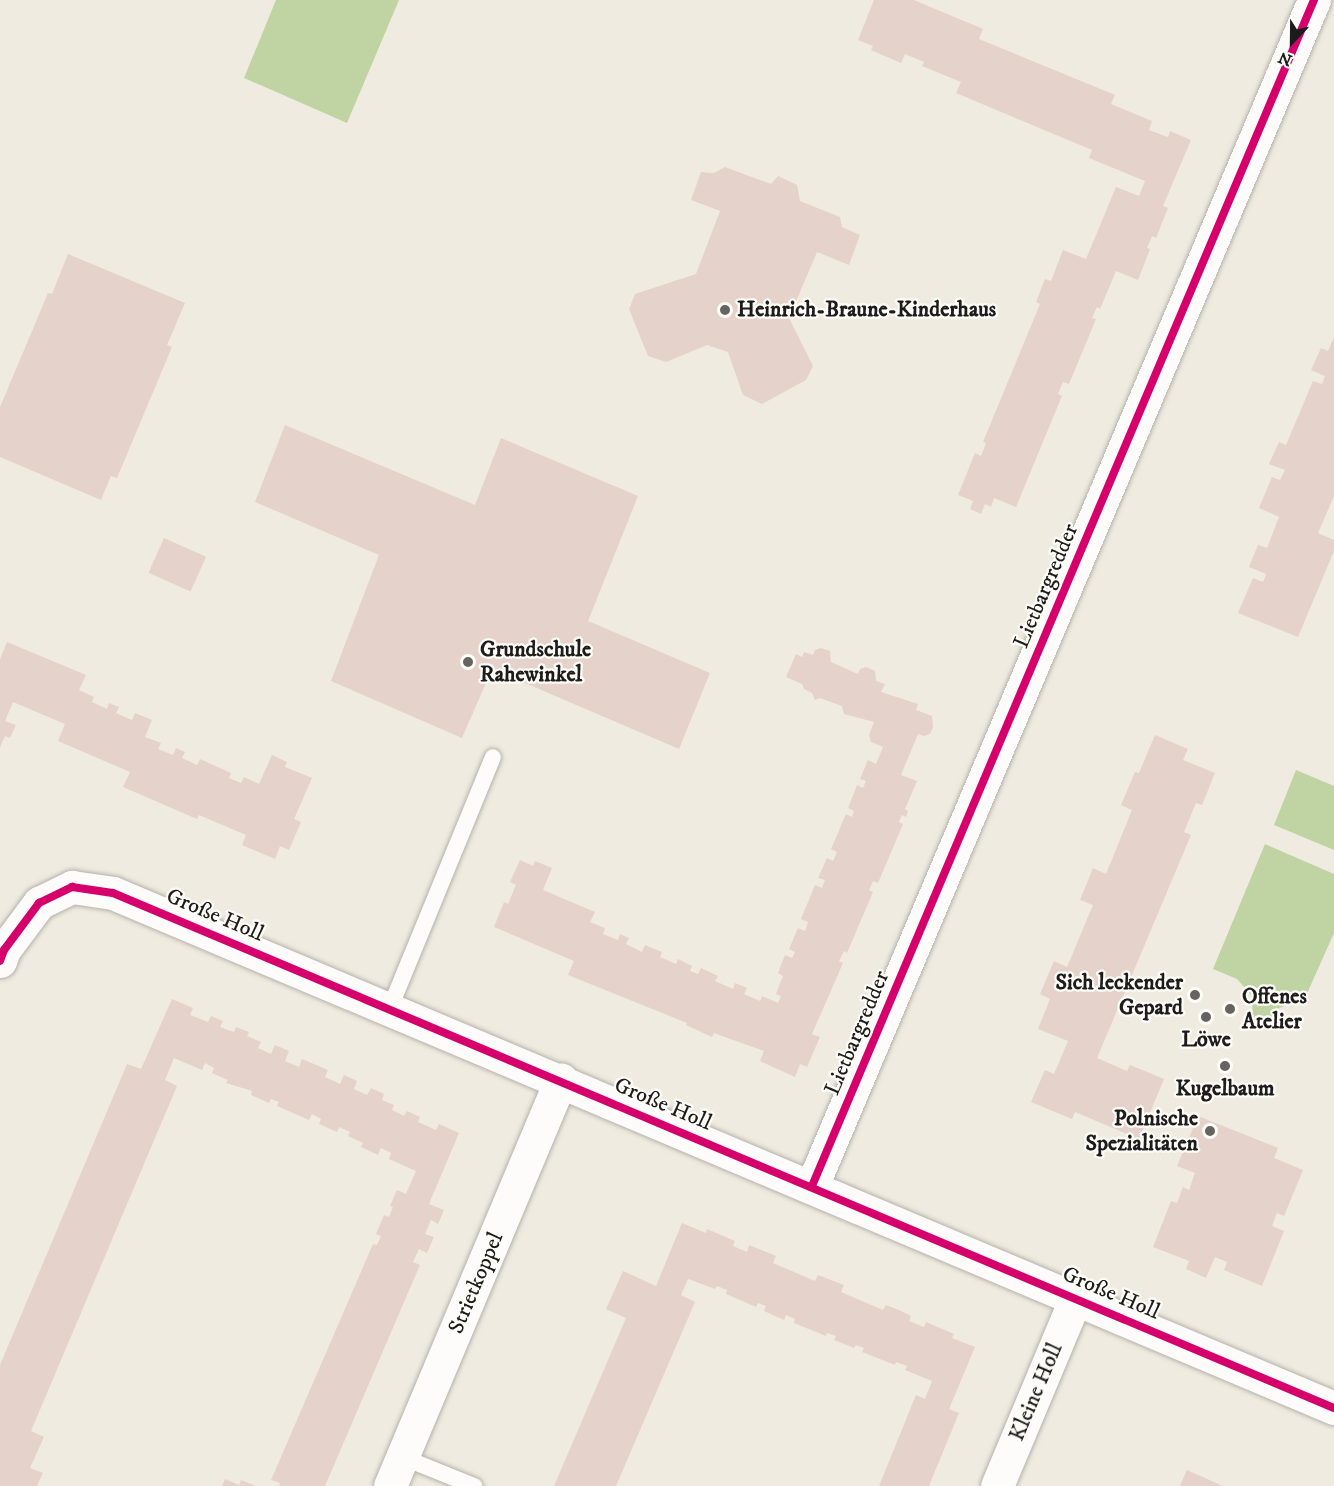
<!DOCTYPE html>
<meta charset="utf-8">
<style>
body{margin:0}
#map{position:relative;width:1334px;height:1486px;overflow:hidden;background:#f0ebe0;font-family:"IM FELL DW Pica",serif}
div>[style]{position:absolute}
.green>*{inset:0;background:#bfd4a2}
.building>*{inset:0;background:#e4d2cb;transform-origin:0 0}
.roads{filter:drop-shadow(0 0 2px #b5b2ab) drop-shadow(0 0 2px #b5b2ab)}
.lane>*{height:16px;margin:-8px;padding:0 8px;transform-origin:8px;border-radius:8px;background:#fdfcfa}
.street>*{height:33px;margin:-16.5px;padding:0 16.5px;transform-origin:16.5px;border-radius:16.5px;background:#fdfcfa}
.cycleway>*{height:8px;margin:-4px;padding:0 4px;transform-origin:4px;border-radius:4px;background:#d6006c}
.dots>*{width:16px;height:16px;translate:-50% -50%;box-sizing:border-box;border:3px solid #fdfcf7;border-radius:50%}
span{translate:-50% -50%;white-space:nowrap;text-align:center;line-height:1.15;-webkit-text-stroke:4.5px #fdfcf7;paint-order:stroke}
.poi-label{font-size:22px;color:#1c1c1c;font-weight:700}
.left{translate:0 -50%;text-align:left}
.right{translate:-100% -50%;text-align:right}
.street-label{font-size:22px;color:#1c1c1c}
.north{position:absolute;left:1262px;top:12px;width:60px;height:60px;-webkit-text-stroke:4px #fdfcf7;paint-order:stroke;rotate:202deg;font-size:16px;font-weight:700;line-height:24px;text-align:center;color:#1c1c1c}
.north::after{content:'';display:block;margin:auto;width:21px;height:27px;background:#1c1c1c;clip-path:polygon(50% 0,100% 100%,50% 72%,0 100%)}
</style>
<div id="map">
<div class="green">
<i style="clip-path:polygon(276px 0,399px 0,347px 123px,244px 78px)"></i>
<i style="clip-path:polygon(1296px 770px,1334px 786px,1334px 850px,1274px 825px)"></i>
<i style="clip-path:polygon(1265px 844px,1334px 874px,1334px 933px,1305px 998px,1277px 1009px,1273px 1019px,1264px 1016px,1256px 1024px,1253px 1021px,1252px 996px,1237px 979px,1213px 969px)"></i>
</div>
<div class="building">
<i style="clip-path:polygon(874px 0,914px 0,983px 29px,979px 39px,1115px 95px,1111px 104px,1152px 121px,1149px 130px,1168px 137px,1170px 131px,1191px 140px,1163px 206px,1168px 208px,1156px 238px,1152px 236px,1147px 248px,1150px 249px,1138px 280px,1116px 271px,1100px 309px,1097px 307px,1092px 318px,1096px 319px,1069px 384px,1063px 382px,1058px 394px,1062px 396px,1016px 507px,994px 498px,991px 507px,985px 504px,981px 514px,970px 509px,973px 501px,958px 495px,975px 453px,981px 456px,986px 443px,983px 442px,1040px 304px,1036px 302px,1045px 279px,1051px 281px,1063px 250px,1086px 259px,1116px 187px,1139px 196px,1145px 181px,1089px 158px,1092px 150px,956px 93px,961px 82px,922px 66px,924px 62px,905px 54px,901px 63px,871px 50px,873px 46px,858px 40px)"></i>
<i style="clip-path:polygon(725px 167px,771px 184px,778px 176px,797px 185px,800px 201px,840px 217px,842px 227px,860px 235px,849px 265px,817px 252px,789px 318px,813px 366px,806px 380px,762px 404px,743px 395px,728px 352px,707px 345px,666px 362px,648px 356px,629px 309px,635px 294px,696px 274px,720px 211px,691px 200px,701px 172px,714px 173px)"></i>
<i style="clip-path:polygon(68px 254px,185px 303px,167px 345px,172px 347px,117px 478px,111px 476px,101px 500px,0 457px,0 407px,48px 293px,52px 294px)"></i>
<i style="clip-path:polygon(1334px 337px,1334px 496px,1318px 533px,1334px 540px,1334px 551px,1298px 637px,1238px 613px,1253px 578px,1263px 582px,1266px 574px,1249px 567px,1258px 545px,1267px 548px,1279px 517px,1259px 508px,1272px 477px,1280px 480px,1285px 470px,1269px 464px,1279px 442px,1286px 445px,1313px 381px,1322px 384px,1325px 376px,1311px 370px,1321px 348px,1328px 351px)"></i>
<i style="clip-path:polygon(285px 425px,475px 505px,501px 438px,638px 496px,588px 621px,710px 673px,679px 749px,492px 669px,462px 738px,331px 681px,379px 555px,255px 502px)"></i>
<i style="left:164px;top:538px;width:46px;height:38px;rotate:24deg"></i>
<i style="clip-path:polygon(7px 642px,86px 675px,79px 690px,94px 697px,92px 702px,107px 709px,109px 703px,119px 707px,116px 713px,132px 720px,135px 713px,152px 720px,145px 737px,161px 743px,158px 749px,173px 755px,176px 748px,185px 752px,182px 758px,197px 765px,200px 759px,231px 773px,229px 778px,241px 783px,244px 777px,259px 784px,272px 755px,287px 762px,285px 767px,312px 778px,294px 819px,301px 822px,289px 850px,280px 846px,275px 859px,242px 845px,246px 835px,199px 815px,197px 819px,123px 787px,130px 772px,58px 741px,65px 724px,13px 702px,5px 721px,16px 725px,10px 738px,5px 736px,0 747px,0 659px)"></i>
<i style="clip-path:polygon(821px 648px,830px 651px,831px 662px,858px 674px,860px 669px,866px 667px,875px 671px,876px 681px,885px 684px,881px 692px,918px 704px,916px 710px,932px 716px,933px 727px,930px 734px,924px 736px,918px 734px,901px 775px,917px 781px,905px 809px,908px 811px,906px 817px,902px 815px,899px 822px,903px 824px,878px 883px,873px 881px,869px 890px,873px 892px,847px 953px,844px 951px,839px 961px,843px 963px,812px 1034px,820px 1037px,807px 1067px,800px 1064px,795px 1077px,760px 1061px,764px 1051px,714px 1033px,712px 1037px,686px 1025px,687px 1023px,568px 975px,574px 961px,494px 927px,504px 902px,508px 904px,516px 885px,510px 882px,520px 860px,533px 866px,535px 861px,552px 868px,543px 890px,595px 912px,590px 922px,605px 928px,603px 934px,618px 940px,620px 934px,629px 938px,626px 944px,642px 952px,645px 945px,662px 952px,660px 957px,676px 964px,678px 959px,692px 966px,690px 971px,698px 974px,701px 968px,718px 976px,715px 981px,733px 989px,735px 983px,747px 988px,744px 994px,760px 1001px,762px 996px,778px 1003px,781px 996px,776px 994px,783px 976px,778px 973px,785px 955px,792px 958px,795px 952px,789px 949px,798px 928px,805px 931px,808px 922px,801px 919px,815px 885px,822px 888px,825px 880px,818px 878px,827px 858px,833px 861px,837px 852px,831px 849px,846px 814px,852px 817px,854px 811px,848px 808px,857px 785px,863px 788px,866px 781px,860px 779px,868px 760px,876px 764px,883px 747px,871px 742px,869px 735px,874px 722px,844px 714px,842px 706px,820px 698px,815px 700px,812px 693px,804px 689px,802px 684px,786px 677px,796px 654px,802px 657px,804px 652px,813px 655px,815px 650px)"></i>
<i style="clip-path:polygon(1155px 735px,1188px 749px,1183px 760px,1215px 773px,1202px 805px,1196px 803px,1184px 832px,1191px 835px,1097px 1058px,1127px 1071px,1130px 1065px,1164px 1079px,1139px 1139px,1075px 1112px,1072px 1119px,1031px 1102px,1045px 1070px,1054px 1074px,1068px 1041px,1038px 1029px,1050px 999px,1040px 994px,1054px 961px,1067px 967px,1093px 905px,1080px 900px,1093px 868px,1106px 874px,1132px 810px,1121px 805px,1135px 772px,1139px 773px)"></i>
<i style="clip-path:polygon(172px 999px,193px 1008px,190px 1015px,208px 1022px,211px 1016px,223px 1021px,220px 1027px,234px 1032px,236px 1027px,249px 1032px,247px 1036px,261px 1042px,258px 1048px,271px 1054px,275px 1045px,289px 1051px,285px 1061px,299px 1067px,302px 1059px,328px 1070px,325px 1077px,340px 1084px,344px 1075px,357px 1081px,354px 1089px,367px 1095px,371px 1088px,384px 1094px,382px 1100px,394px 1105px,392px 1110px,404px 1116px,407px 1111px,420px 1117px,418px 1122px,436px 1130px,439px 1124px,459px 1133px,429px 1204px,444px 1210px,438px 1224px,431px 1220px,425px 1234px,434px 1237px,427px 1253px,419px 1249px,413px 1262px,420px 1265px,325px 1486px,279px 1486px,280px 1483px,271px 1480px,373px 1244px,377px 1245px,381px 1236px,376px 1234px,384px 1215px,389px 1217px,393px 1207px,390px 1206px,397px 1190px,406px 1194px,416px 1171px,389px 1159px,391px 1153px,381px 1148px,378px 1155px,361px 1147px,363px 1143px,348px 1136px,350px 1132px,339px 1127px,337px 1132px,319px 1124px,321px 1119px,312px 1114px,309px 1120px,277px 1106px,279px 1102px,271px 1099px,269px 1103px,251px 1095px,252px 1091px,226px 1083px,228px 1080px,212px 1073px,214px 1068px,205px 1063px,202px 1070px,174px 1058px,165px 1080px,177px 1086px,31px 1431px,44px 1437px,30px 1468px,43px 1473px,37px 1486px,0 1486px,0 1365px,127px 1064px,141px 1069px)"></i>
<i style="clip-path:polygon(1198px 1116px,1278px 1148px,1274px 1158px,1303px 1170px,1284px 1216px,1277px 1213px,1272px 1226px,1284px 1231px,1262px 1286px,1224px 1270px,1227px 1262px,1215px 1257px,1206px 1278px,1186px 1269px,1189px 1261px,1153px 1247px,1171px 1201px,1177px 1203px,1183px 1187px,1189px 1190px,1195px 1173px,1177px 1166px)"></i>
<i style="clip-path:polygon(682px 1223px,706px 1233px,707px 1229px,735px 1241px,733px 1246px,747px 1252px,749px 1245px,776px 1256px,773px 1263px,815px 1281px,818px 1275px,844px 1285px,841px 1292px,883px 1310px,886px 1305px,899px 1310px,911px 1316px,909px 1321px,924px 1327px,926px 1322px,954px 1334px,952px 1338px,975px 1347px,949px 1409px,959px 1413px,929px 1486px,879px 1486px,916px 1395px,925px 1399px,932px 1381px,905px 1370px,907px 1366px,896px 1362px,895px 1365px,862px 1352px,864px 1348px,856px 1345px,854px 1348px,834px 1340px,836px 1336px,827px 1333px,826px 1336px,794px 1323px,795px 1319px,786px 1315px,784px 1320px,764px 1311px,766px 1306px,758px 1303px,756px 1307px,726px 1294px,727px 1290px,717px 1286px,715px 1289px,688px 1279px,681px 1295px,695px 1302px,616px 1486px,554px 1486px,626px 1318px,606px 1309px,623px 1271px,656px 1286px)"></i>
<i style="clip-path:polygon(1187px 1470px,1223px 1486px,1180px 1486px)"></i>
<i style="clip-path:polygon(225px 1479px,239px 1485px,241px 1480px,256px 1486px,222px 1486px)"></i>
</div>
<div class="roads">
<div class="lane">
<i style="left:390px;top:1008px;width:271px;rotate:-67.7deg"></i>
<i style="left:402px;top:1457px;width:78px;rotate:21.9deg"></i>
</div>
<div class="street">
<i style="left:0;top:961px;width:12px;rotate:-70deg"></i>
<i style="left:4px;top:950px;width:59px;rotate:-53.3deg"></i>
<i style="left:39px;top:903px;width:37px;rotate:-26deg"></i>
<i style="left:72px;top:887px;width:41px;rotate:8.3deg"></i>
<i style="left:113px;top:893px;width:1325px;rotate:22.87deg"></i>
<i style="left:812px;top:1186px;width:1288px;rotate:-67.06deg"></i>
<i style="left:390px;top:1486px;width:441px;rotate:-67.2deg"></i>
<i style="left:997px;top:1486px;width:205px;rotate:-67.3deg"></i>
</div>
</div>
<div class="cycleway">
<i style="left:0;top:961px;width:12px;rotate:-70deg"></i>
<i style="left:4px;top:950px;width:59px;rotate:-53.3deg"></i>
<i style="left:39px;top:903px;width:37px;rotate:-26deg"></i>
<i style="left:72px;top:887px;width:41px;rotate:8.3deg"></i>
<i style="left:113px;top:893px;width:1325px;rotate:22.87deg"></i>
<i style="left:812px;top:1186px;width:1288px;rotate:-67.06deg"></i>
</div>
<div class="dots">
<i style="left:725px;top:310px;background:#666461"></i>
<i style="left:468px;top:662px;background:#666461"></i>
<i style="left:1195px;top:995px;background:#666461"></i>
<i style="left:1230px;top:1009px;background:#666461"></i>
<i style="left:1206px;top:1017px;background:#666461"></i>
<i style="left:1225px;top:1066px;background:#666461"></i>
<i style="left:1210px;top:1131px;background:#666461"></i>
</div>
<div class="poi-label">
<span class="left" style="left:737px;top:310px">Heinrich-Braune-Kinderhaus</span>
<span class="left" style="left:480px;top:662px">Grundschule<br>Rahewinkel</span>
<span class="right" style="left:1183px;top:995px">Sich leckender<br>Gepard</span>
<span class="left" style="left:1242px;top:1009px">Offenes<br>Atelier</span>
<span style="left:1206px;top:1040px">Löwe</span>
<span style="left:1225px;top:1089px">Kugelbaum</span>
<span class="right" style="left:1198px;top:1131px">Polnische<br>Spezialitäten</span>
</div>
<div class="street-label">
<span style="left:1046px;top:586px;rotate:-67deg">Lietbargredder</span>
<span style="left:215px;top:915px;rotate:23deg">Große Holl</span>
<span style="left:857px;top:1033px;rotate:-67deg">Lietbargredder</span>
<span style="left:663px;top:1104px;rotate:23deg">Große Holl</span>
<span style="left:476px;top:1283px;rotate:-67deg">Strietkoppel</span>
<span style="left:1111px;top:1293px;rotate:23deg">Große Holl</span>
<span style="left:1036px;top:1392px;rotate:-67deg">Kleine Holl</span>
</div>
<div class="north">N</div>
</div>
